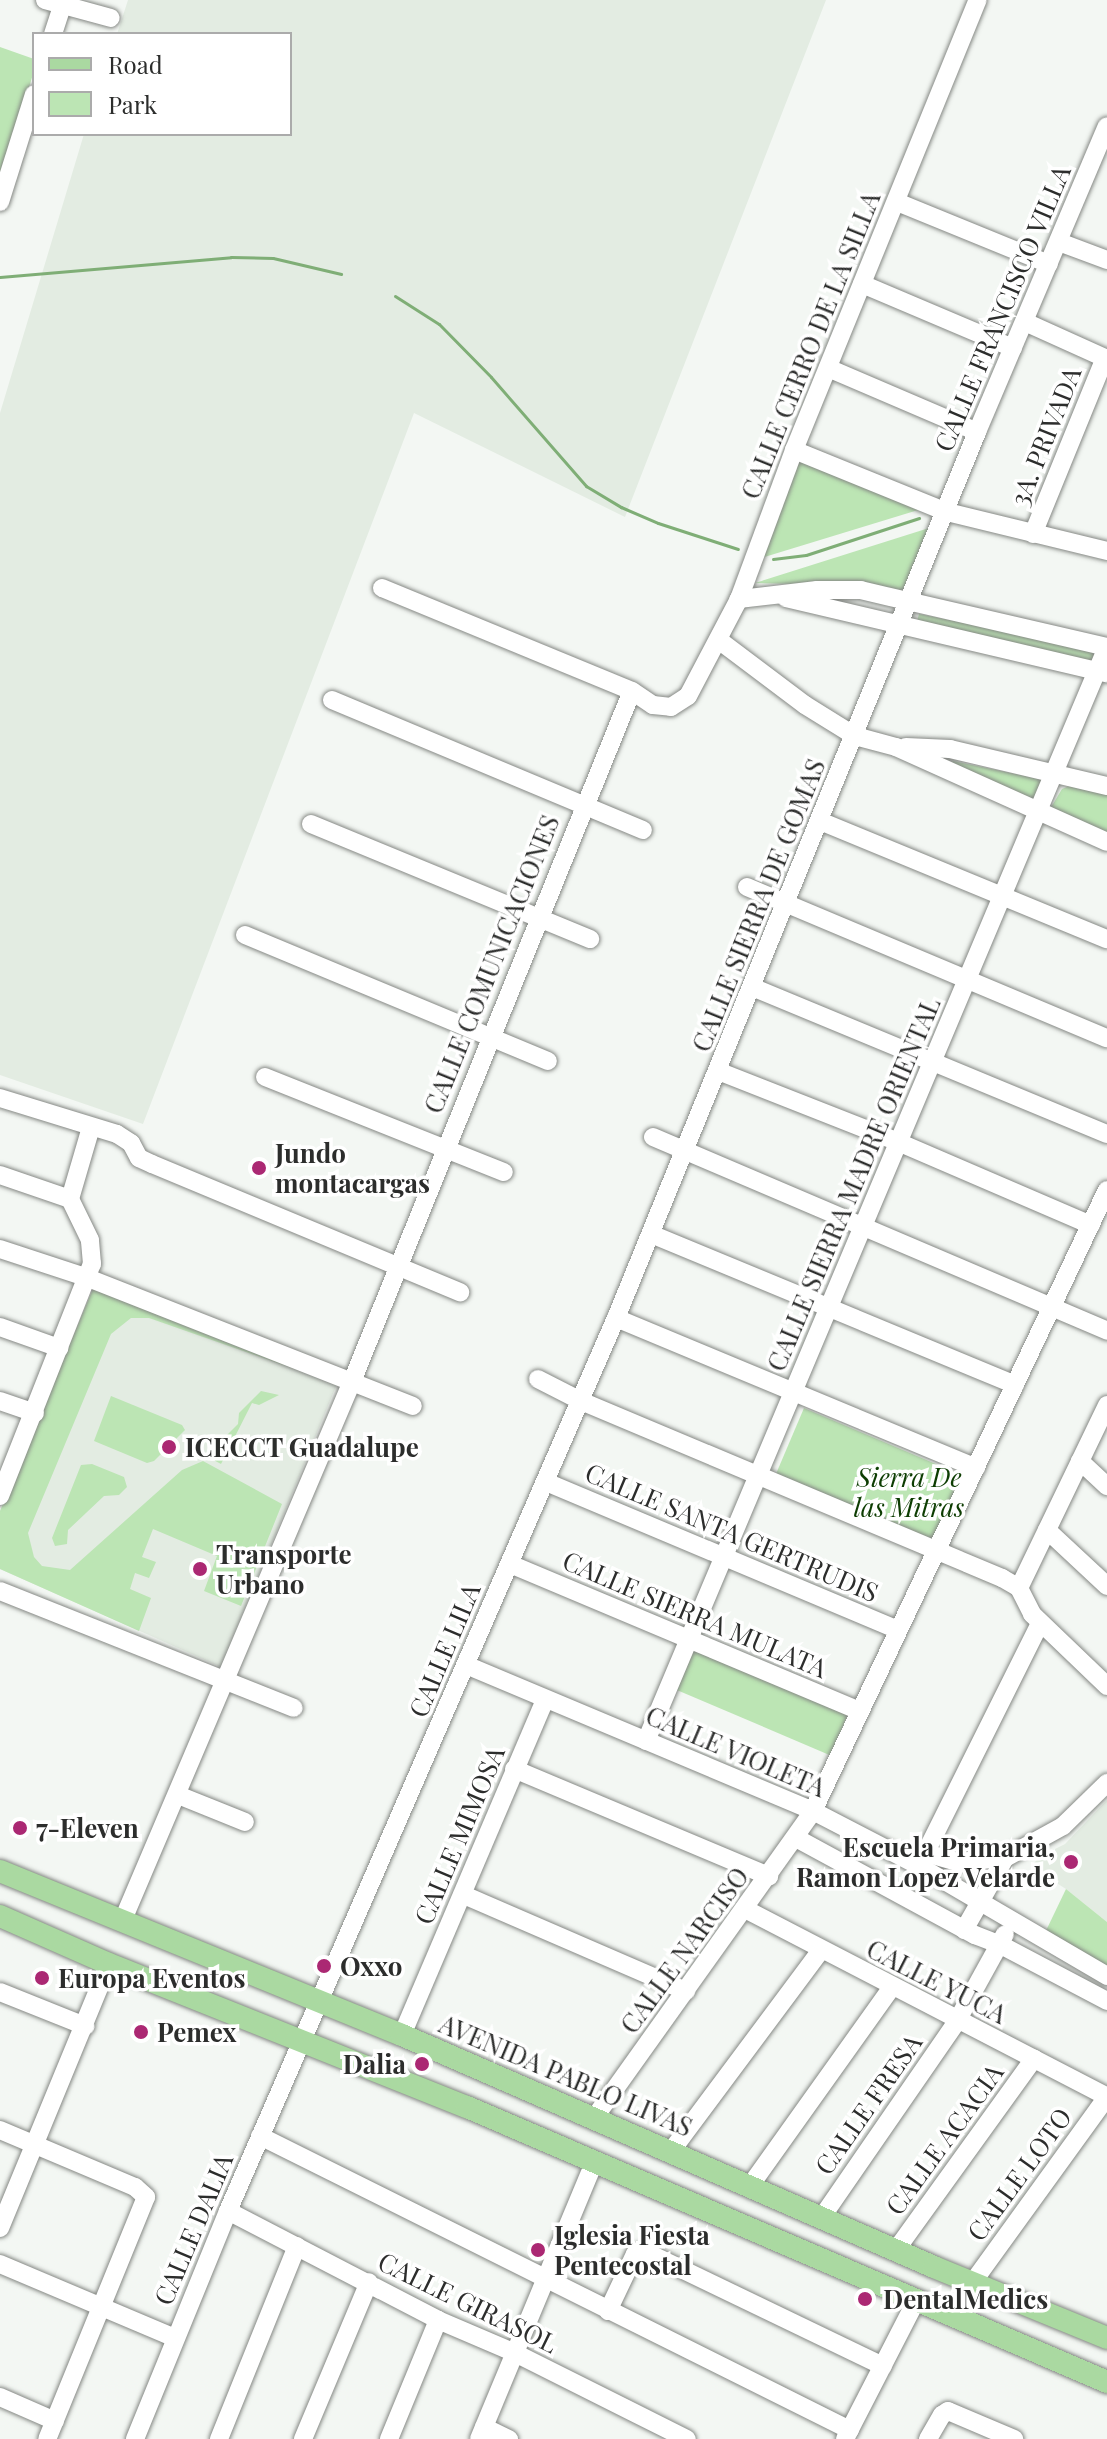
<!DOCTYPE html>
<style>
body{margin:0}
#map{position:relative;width:1107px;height:2439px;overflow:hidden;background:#f3f7f3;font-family:"Playfair Display",serif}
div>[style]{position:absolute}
.built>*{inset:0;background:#e3ece2}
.green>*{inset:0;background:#bce5b4;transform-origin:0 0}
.stream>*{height:3px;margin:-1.5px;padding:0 1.5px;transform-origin:1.5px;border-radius:1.5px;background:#7fae76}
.roads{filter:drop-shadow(0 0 2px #858884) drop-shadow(0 0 2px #858884)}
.minor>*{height:18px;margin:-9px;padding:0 9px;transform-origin:9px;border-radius:9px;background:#fff}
.major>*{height:22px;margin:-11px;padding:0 11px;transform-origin:11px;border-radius:11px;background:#aad9a1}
.dots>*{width:22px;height:22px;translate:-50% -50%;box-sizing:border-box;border:4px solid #fff;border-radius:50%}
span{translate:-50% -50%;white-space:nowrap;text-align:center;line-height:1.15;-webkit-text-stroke:7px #fff;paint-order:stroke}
.street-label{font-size:26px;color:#2c2d2c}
.poi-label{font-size:26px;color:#2c2d2c;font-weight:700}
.left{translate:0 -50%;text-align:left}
.right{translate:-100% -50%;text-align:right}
.park-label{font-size:26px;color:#0d3d02;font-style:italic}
.legend{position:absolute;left:32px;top:32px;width:260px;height:104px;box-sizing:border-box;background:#fff;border:2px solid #ababab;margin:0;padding:10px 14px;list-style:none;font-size:24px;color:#2c2d2c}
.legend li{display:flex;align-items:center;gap:16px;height:40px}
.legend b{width:40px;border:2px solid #ababab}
</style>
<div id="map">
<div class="built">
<i style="clip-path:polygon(128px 0,826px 0,625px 517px,414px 413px,143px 1124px,0 1075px,0 413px,84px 134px,290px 134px,290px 34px,117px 34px)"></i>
<i style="clip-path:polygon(95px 1284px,339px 1379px,221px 1667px,0 1569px,0 1511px)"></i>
<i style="clip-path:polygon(1107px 1800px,1107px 1922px,1066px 1889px,1031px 1867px,1039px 1857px,1065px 1844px)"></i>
</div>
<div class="green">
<i style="clip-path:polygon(0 47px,34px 59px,34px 71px,0 183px)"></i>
<i style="clip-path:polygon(803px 461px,928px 507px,751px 561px,797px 462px)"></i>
<i style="clip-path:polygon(929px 528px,912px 592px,846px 585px,755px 583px)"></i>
<i style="clip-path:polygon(919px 614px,1102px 650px,1094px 672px,914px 632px)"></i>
<i style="clip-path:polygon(953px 761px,1050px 781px,1035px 809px,949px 765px)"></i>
<i style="clip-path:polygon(1069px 786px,1107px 793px,1107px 837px,1050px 809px,1062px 789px)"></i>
<i style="clip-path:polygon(95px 1284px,337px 1384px,149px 1318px,131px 1318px,111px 1334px,28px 1533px,34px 1557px,42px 1566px,70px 1570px,182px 1470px,203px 1461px,282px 1504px,241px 1606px,204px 1591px,217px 1556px,153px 1529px,142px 1557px,156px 1562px,149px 1578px,135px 1573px,130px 1589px,151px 1598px,139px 1631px,0 1569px,0 1511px)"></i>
<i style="clip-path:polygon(261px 1391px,279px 1395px,259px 1405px,252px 1403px,221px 1464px,206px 1456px,238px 1424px,239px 1413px)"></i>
<i style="clip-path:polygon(111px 1396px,182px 1425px,185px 1430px,154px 1461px,147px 1463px,94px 1441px)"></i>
<i style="left:804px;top:1408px;width:172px;height:72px;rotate:23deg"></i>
<i style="clip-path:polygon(92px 1464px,124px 1477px,127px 1487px,119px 1495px,104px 1496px,68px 1530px,67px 1544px,55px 1546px,52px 1538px,81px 1465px)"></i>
<i style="left:693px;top:1647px;width:169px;height:46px;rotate:23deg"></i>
<i style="clip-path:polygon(1066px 1889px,1107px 1922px,1107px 1971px,1042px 1939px)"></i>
</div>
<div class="stream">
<i style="left:0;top:277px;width:232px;rotate:-4.9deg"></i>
<i style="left:231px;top:257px;width:42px;rotate:1.4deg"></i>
<i style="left:273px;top:258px;width:70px;rotate:13.2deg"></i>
<i style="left:395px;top:296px;width:52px;rotate:32.5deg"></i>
<i style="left:439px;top:324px;width:74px;rotate:45.5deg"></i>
<i style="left:491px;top:377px;width:145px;rotate:48.9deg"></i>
<i style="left:586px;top:486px;width:41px;rotate:31deg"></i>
<i style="left:621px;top:507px;width:40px;rotate:23.4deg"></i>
<i style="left:658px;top:523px;width:84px;rotate:18deg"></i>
<i style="left:773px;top:559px;width:33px;rotate:-7deg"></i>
<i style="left:806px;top:555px;width:119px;rotate:-18.1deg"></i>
</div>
<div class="roads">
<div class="minor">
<i style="left:45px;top:0;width:68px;rotate:15.3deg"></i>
<i style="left:53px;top:34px;width:36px;rotate:-72deg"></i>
<i style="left:0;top:202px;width:113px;rotate:-72.5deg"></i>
<i style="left:897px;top:202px;width:164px;rotate:22.2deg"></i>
<i style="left:1059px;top:242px;width:51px;rotate:20.6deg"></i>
<i style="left:862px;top:284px;width:164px;rotate:23deg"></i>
<i style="left:1025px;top:322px;width:90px;rotate:24.3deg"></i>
<i style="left:828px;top:368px;width:162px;rotate:23.2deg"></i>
<i style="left:794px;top:450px;width:165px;rotate:22.1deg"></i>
<i style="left:947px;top:512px;width:165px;rotate:13.7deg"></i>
<i style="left:1033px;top:534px;width:190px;rotate:-67.8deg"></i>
<i style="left:382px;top:588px;width:270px;rotate:22.4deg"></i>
<i style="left:632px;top:691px;width:25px;rotate:34deg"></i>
<i style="left:653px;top:705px;width:18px;rotate:6deg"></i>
<i style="left:671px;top:707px;width:20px;rotate:-33deg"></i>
<i style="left:688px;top:696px;width:110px;rotate:-62.3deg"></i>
<i style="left:739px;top:599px;width:159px;rotate:-69.7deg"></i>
<i style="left:794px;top:450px;width:486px;rotate:-67.8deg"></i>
<i style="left:786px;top:598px;width:330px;rotate:13.2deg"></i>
<i style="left:720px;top:641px;width:106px;rotate:37deg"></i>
<i style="left:805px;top:705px;width:59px;rotate:31.8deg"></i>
<i style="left:855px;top:736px;width:42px;rotate:15deg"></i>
<i style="left:896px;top:747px;width:231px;rotate:24.2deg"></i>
<i style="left:332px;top:700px;width:337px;rotate:22.7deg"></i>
<i style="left:906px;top:747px;width:44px;rotate:2.6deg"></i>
<i style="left:950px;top:749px;width:161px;rotate:13.3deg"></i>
<i style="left:820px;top:821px;width:310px;rotate:22.4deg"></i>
<i style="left:311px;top:824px;width:302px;rotate:22.4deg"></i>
<i style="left:747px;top:887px;width:390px;rotate:22.8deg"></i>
<i style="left:245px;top:935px;width:328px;rotate:22.6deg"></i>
<i style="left:752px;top:987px;width:384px;rotate:22.5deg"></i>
<i style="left:718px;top:1071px;width:193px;rotate:21.5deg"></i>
<i style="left:898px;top:1142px;width:210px;rotate:23.3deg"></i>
<i style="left:265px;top:1077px;width:257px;rotate:21.7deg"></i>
<i style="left:0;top:1098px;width:122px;rotate:17.1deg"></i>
<i style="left:117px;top:1134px;width:17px;rotate:33deg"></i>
<i style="left:131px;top:1143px;width:17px;rotate:62deg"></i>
<i style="left:139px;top:1158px;width:14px;rotate:25deg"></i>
<i style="left:152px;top:1164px;width:334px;rotate:22.6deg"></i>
<i style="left:653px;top:1137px;width:494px;rotate:23.1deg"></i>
<i style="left:0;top:1175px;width:74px;rotate:18.9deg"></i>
<i style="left:651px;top:1234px;width:394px;rotate:22.5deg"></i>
<i style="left:0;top:1249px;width:93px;rotate:18.2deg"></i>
<i style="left:88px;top:1278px;width:349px;rotate:21.5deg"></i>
<i style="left:616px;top:1318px;width:390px;rotate:22.6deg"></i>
<i style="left:0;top:1327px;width:63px;rotate:19.6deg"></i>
<i style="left:538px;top:1379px;width:48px;rotate:27.1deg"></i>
<i style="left:581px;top:1401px;width:457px;rotate:22.8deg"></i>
<i style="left:1002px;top:1578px;width:20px;rotate:30deg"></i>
<i style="left:1019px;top:1588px;width:29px;rotate:63deg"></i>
<i style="left:1032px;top:1614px;width:104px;rotate:43.8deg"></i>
<i style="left:0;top:1401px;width:37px;rotate:19deg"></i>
<i style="left:1080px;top:1461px;width:37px;rotate:43deg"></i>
<i style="left:546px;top:1482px;width:382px;rotate:22.8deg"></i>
<i style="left:0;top:1496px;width:250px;rotate:-68.4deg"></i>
<i style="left:92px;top:1264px;width:24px;rotate:-95deg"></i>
<i style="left:90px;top:1240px;width:46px;rotate:-116deg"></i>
<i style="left:70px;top:1199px;width:75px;rotate:-73.7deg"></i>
<i style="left:1047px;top:1530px;width:82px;rotate:43deg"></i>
<i style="left:510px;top:1564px;width:380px;rotate:22.8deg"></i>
<i style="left:1019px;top:1588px;width:203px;rotate:-64.3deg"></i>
<i style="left:0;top:1591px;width:316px;rotate:21.7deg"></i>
<i style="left:466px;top:1665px;width:376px;rotate:22.8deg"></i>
<i style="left:813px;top:1811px;width:119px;rotate:27.4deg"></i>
<i style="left:919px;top:1866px;width:218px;rotate:30.3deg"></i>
<i style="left:646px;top:1741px;width:1187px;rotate:-67.15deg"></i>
<i style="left:1107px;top:647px;width:253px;rotate:-167deg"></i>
<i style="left:861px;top:590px;width:44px;rotate:180deg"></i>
<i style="left:817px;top:590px;width:79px;rotate:173.4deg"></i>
<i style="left:514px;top:1769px;width:277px;rotate:22.8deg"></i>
<i style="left:178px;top:1795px;width:72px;rotate:21.9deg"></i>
<i style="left:796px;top:1838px;width:204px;rotate:28.5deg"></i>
<i style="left:975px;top:1935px;width:26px;rotate:21deg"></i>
<i style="left:999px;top:1944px;width:122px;rotate:27.8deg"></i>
<i style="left:926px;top:1853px;width:32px;rotate:16deg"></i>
<i style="left:957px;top:1862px;width:48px;rotate:-4.8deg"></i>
<i style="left:1005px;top:1858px;width:66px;rotate:-28.9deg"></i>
<i style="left:1063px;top:1826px;width:62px;rotate:-44.3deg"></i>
<i style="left:919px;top:1866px;width:271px;rotate:-63.5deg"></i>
<i style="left:464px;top:1895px;width:242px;rotate:23.4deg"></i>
<i style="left:745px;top:1909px;width:408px;rotate:27.4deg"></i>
<i style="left:122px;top:1922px;width:590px;rotate:-66.95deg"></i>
<i style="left:353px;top:1379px;width:742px;rotate:-67.93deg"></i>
<i style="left:964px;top:1930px;width:83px;rotate:-60.3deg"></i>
<i style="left:0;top:1992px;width:92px;rotate:21.8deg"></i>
<i style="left:402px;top:2035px;width:365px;rotate:-66.9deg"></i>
<i style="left:595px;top:2117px;width:376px;rotate:-54.5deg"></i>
<i style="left:813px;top:1811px;width:687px;rotate:-64.67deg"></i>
<i style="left:0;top:2130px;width:147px;rotate:22.9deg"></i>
<i style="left:135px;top:2187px;width:15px;rotate:42deg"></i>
<i style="left:146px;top:2197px;width:261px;rotate:112.2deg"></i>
<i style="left:260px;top:2136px;width:659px;rotate:26.49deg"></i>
<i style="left:672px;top:2150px;width:249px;rotate:-53.3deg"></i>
<i style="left:750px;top:2186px;width:244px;rotate:-54.5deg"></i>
<i style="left:228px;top:2211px;width:237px;rotate:27.4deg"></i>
<i style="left:438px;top:2320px;width:84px;rotate:23.2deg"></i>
<i style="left:515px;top:2353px;width:192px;rotate:26.6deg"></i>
<i style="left:822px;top:2217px;width:238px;rotate:-55.4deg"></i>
<i style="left:957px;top:2021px;width:99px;rotate:-61.1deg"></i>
<i style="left:0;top:2228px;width:286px;rotate:-67.6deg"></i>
<i style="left:896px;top:2250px;width:236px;rotate:-54.2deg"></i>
<i style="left:0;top:2264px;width:190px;rotate:22.9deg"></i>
<i style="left:973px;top:2282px;width:228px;rotate:-54.1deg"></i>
<i style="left:608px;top:2311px;width:63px;rotate:-64.7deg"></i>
<i style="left:635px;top:2254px;width:9px;rotate:-18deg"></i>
<i style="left:644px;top:2251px;width:265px;rotate:25.7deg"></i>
<i style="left:0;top:2397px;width:60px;rotate:23.6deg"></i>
<i style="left:484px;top:2427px;width:28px;rotate:26deg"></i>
<i style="left:135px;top:2439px;width:246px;rotate:-67.8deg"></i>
<i style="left:228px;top:2211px;width:974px;rotate:-66.52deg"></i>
<i style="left:616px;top:1318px;width:957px;rotate:-67.83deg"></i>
<i style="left:977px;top:432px;width:332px;rotate:-67deg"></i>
<i style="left:219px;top:2439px;width:208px;rotate:-68deg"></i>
<i style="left:303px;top:2439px;width:170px;rotate:-67.2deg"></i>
<i style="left:389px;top:2439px;width:129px;rotate:-67.6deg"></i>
<i style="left:479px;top:2439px;width:299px;rotate:-67.4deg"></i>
<i style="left:845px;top:2439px;width:157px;rotate:-62.8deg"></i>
<i style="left:928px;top:2439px;width:28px;rotate:-60deg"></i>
<i style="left:942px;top:2415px;width:7px;rotate:-34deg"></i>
<i style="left:948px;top:2411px;width:72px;rotate:23deg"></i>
</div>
<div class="major">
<i style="left:0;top:1871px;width:434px;rotate:22.2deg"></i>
<i style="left:402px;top:2035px;width:580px;rotate:23.56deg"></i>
<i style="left:934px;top:2267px;width:187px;rotate:22.3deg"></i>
<i style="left:0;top:1916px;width:119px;rotate:23.8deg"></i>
<i style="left:109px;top:1964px;width:386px;rotate:21.8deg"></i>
<i style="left:467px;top:2107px;width:697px;rotate:23.25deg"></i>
</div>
</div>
<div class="dots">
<i style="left:259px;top:1168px;background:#ab2873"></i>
<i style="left:169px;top:1447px;background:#ab2873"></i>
<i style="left:200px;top:1569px;background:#ab2873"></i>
<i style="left:20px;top:1828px;background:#ab2873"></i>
<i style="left:1071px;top:1862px;background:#ab2873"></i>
<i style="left:324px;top:1966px;background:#ab2873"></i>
<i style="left:42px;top:1978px;background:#ab2873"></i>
<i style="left:141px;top:2032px;background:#ab2873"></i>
<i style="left:422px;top:2064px;background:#ab2873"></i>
<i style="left:538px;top:2250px;background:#ab2873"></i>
<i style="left:865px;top:2299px;background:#ab2873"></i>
</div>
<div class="street-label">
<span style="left:1002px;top:308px;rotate:-67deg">CALLE FRANCISCO VILLA</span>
<span style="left:810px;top:345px;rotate:-68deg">CALLE CERRO DE LA SILLA</span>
<span style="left:1045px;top:436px;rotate:-68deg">3A. PRIVADA</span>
<span style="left:758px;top:905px;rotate:-68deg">CALLE SIERRA DE GOMAS</span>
<span style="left:491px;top:964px;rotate:-68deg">CALLE COMUNICACIONES</span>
<span style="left:853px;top:1184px;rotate:-67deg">CALLE SIERRA MADRE ORIENTAL</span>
<span style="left:732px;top:1532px;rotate:23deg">CALLE SANTA GERTRUDIS</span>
<span style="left:695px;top:1614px;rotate:23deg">CALLE SIERRA MULATA</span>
<span style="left:444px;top:1650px;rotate:-67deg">CALLE LILA</span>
<span style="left:736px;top:1751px;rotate:23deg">CALLE VIOLETA</span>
<span style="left:459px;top:1835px;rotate:-67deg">CALLE MIMOSA</span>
<span style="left:684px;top:1950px;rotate:-54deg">CALLE NARCISO</span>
<span style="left:937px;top:1981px;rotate:27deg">CALLE YUCA</span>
<span style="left:566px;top:2075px;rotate:23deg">AVENIDA PABLO LIVAS</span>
<span style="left:868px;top:2104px;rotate:-55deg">CALLE FRESA</span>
<span style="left:944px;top:2139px;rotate:-54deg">CALLE ACACIA</span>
<span style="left:1019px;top:2174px;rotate:-54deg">CALLE LOTO</span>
<span style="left:193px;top:2229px;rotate:-67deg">CALLE DALIA</span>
<span style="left:468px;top:2302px;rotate:26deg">CALLE GIRASOL</span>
</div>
<div class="poi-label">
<span class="left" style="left:275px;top:1168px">Jundo<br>montacargas</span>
<span class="left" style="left:185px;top:1447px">ICECCT Guadalupe</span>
<span class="left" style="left:216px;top:1569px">Transporte<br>Urbano</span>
<span class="left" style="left:36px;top:1828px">7-Eleven</span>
<span class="right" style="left:1055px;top:1862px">Escuela Primaria,<br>Ramon Lopez Velarde</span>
<span class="left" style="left:340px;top:1966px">Oxxo</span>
<span class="left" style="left:58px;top:1978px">Europa Eventos</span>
<span class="left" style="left:157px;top:2032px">Pemex</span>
<span class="right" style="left:406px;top:2064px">Dalia</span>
<span class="left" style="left:554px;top:2250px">Iglesia Fiesta<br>Pentecostal</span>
<span class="left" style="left:883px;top:2299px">DentalMedics</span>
</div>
<div class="park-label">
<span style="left:909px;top:1492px">Sierra De<br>las Mitras</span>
</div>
<ul class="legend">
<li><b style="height:10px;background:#aad9a1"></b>Road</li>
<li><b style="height:22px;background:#bce5b4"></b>Park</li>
</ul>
</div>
